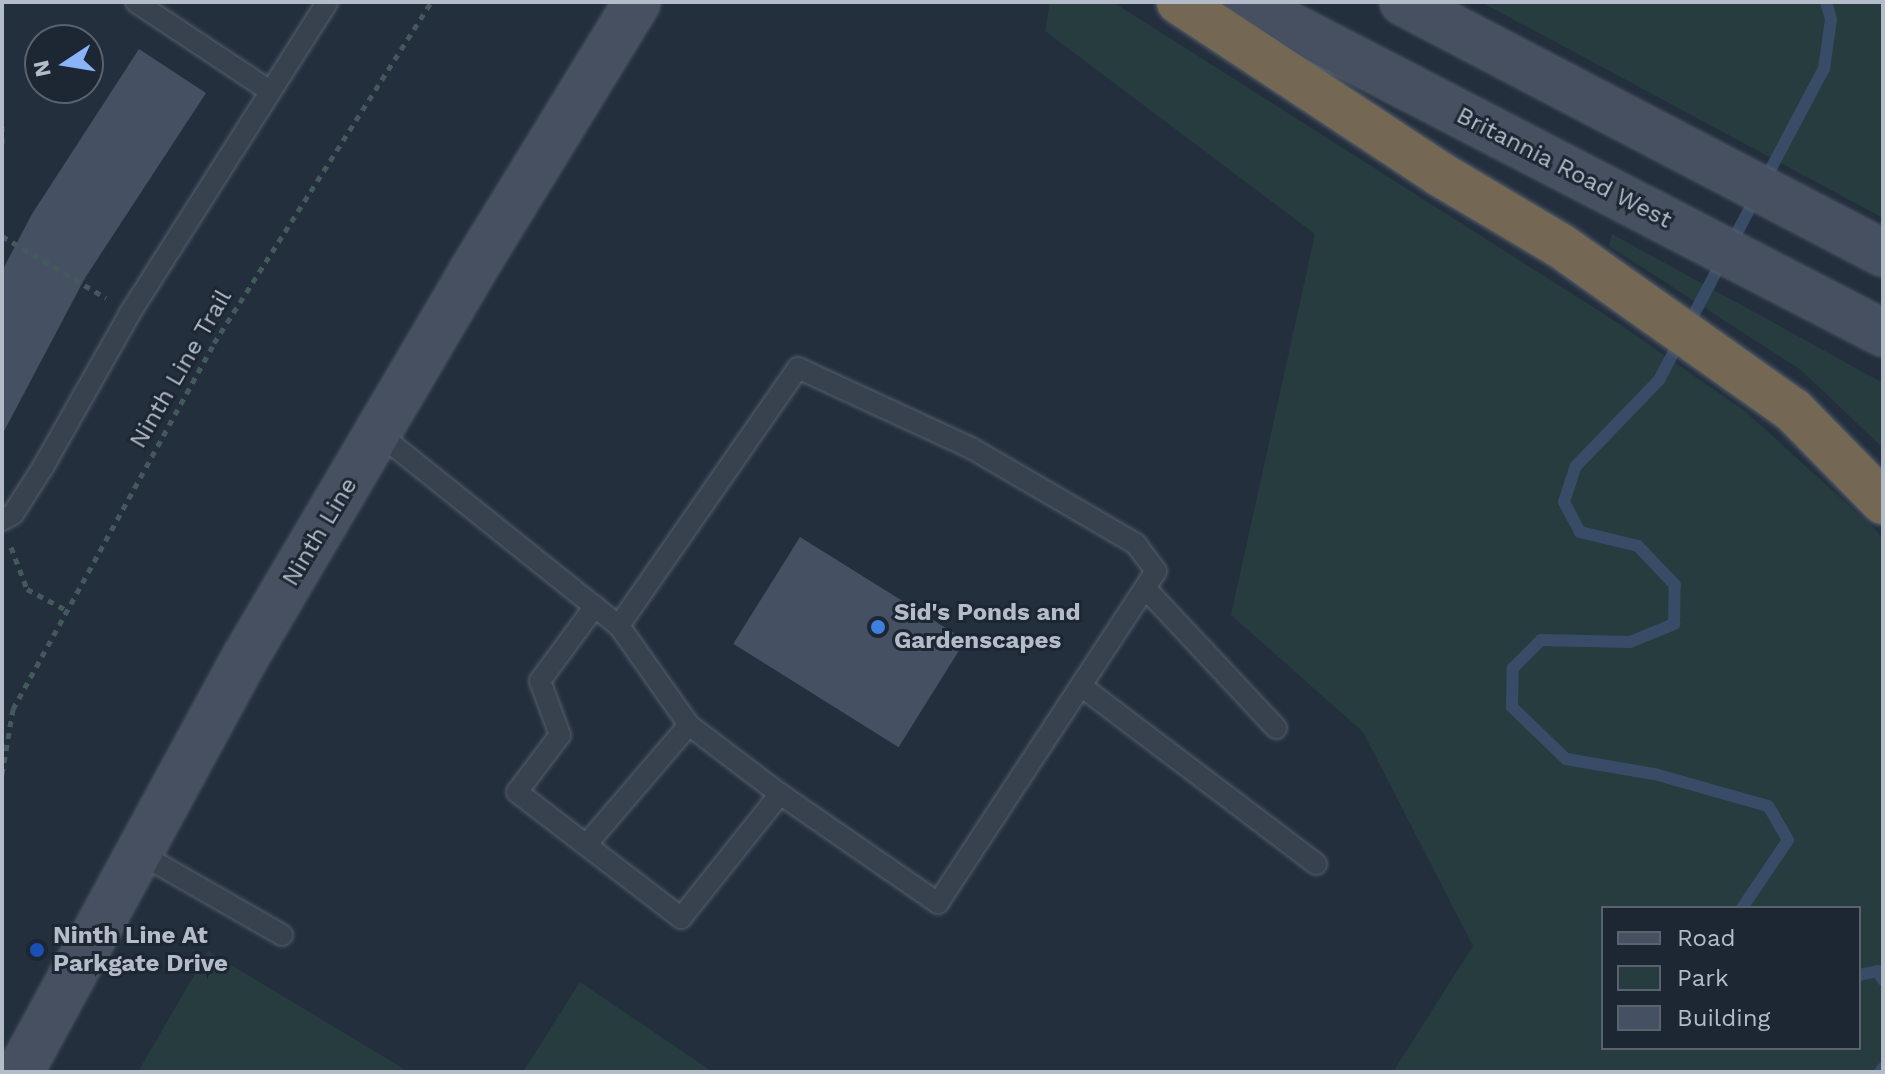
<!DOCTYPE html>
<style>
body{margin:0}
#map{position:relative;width:1885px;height:1074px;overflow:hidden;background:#242f3e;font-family:"Work Sans",sans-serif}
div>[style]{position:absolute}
.green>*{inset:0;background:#263c3f}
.stream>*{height:12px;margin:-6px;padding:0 6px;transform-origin:6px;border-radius:6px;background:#394c67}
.building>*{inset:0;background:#455162;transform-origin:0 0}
.path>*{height:5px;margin-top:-2.5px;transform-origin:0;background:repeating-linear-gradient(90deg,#44595c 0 6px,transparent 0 12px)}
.roads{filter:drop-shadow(0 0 2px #565f6c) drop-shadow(0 0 2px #565f6c)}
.service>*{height:20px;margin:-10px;padding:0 10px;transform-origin:10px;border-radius:10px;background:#38414e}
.secondary>*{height:44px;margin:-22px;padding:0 22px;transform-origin:22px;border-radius:22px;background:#465061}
.motorway>*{height:44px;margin:-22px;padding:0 22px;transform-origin:22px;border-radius:22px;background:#746855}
.dots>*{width:22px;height:22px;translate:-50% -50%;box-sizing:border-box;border:4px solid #1d2633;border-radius:50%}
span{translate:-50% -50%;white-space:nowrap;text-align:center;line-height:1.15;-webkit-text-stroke:6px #1d2633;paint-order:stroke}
.street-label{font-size:24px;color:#b4bcc9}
.poi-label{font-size:24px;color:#b4bcc9;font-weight:700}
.left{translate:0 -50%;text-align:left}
.frame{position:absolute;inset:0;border:4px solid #b4bcc9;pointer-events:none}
.legend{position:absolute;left:1601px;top:906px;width:260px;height:144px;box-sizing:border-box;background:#1d2633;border:2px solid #59626f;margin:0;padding:10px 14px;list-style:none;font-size:24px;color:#b4bcc9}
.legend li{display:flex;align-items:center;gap:16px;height:40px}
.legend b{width:40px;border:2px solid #59626f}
.north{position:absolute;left:24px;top:24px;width:80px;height:80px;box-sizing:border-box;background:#1d2633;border:2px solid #59626f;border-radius:50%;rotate:258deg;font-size:22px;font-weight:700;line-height:32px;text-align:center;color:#b4bcc9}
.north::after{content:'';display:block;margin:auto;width:28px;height:36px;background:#8ab4f8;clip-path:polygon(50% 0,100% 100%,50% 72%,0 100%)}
</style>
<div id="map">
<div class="green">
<i style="clip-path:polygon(evenodd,1050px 2px,1113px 2px,1618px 323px,1745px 411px,1876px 530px,1883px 540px,1883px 1072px,1393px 1072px,1473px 946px,1363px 732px,1231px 615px,1315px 234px,1045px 31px,1050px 2px,1603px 908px,1859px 908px,1859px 1048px,1603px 1048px,1603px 908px)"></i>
<i style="clip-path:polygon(1481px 2px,1883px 2px,1883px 218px)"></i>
<i style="clip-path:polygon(1612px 234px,1883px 383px,1883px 448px,1801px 370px,1609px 246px)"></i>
<i style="clip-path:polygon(208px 951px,409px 1072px,138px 1072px)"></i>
<i style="clip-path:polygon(580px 982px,713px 1072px,523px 1072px)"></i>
</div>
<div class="stream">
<i style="left:1742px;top:908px;width:82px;rotate:-55.9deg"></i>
<i style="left:1788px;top:840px;width:39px;rotate:-120deg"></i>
<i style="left:1768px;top:806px;width:118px;rotate:-164.3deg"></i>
<i style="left:1654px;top:774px;width:89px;rotate:-170.3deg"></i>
<i style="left:1566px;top:759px;width:75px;rotate:-136.1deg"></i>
<i style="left:1512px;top:707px;width:39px;rotate:-89deg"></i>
<i style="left:1513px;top:668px;width:40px;rotate:-45deg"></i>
<i style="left:1541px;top:640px;width:89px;rotate:1.3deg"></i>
<i style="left:1630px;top:642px;width:48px;rotate:-22.2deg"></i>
<i style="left:1674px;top:624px;width:39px;rotate:-89deg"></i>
<i style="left:1675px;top:585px;width:54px;rotate:-133.5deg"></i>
<i style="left:1638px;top:546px;width:60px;rotate:-166.4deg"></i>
<i style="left:1580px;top:532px;width:34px;rotate:-118deg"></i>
<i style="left:1564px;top:502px;width:38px;rotate:-72deg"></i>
<i style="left:1576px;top:466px;width:120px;rotate:-46deg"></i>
<i style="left:1659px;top:380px;width:352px;rotate:-62.1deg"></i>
<i style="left:1824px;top:69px;width:50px;rotate:-82deg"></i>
<i style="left:1831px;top:19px;width:18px;rotate:-106deg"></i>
<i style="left:1859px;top:975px;width:19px;rotate:-12deg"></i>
<i style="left:1878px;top:971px;width:10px;rotate:61deg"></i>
<i style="left:1880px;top:1072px;width:5px;rotate:-53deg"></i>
</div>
<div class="building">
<i style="clip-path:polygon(139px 49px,206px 93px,85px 278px,2px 435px,2px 271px,32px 214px)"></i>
<i style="left:800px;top:537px;width:195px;height:126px;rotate:32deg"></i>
</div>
<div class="path">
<i style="left:2px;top:126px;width:19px;rotate:90deg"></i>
<i style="left:2px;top:236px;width:121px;rotate:30.8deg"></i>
<i style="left:11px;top:547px;width:45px;rotate:69.1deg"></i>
<i style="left:27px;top:589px;width:47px;rotate:28.2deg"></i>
<i style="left:2px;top:774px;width:66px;rotate:-80.4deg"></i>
<i style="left:13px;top:709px;width:418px;rotate:-61.2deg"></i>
<i style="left:214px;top:343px;width:404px;rotate:-57.5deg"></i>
</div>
<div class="roads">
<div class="service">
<i style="left:136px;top:2px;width:161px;rotate:33.6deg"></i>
<i style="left:378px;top:433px;width:309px;rotate:38.7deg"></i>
<i style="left:619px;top:626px;width:121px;rotate:54.7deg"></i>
<i style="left:689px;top:725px;width:114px;rotate:37.2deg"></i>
<i style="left:780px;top:794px;width:192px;rotate:34.6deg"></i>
<i style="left:938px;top:903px;width:397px;rotate:-56.7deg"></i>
<i style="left:1156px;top:571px;width:34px;rotate:-127deg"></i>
<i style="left:1136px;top:544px;width:191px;rotate:-149.8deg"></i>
<i style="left:971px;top:448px;width:191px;rotate:-155.2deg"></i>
<i style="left:798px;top:368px;width:314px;rotate:124.8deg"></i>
<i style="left:2px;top:520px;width:13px;rotate:-29deg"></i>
<i style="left:13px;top:514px;width:56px;rotate:-57.4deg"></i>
<i style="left:43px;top:467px;width:177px;rotate:-60.5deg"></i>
<i style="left:130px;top:313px;width:368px;rotate:-57.6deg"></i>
<i style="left:1145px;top:588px;width:192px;rotate:46.9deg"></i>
<i style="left:595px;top:606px;width:93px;rotate:126.3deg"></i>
<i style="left:540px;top:681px;width:58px;rotate:69.7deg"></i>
<i style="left:560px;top:735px;width:71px;rotate:127deg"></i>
<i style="left:517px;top:792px;width:207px;rotate:37.5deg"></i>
<i style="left:681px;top:918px;width:159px;rotate:-51.4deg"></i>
<i style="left:1081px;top:686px;width:295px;rotate:37.1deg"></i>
<i style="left:586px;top:845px;width:158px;rotate:-49.4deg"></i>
<i style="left:139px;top:853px;width:165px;rotate:29.8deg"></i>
</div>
<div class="secondary">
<i style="left:1244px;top:2px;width:720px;rotate:27.38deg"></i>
<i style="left:1403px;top:2px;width:542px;rotate:27.61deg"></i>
<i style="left:20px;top:1072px;width:473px;rotate:-61.5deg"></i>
<i style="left:246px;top:656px;width:442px;rotate:-59.5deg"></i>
<i style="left:470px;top:275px;width:320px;rotate:-58.5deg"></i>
</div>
<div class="motorway">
<i style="left:1179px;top:2px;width:310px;rotate:33.4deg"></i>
<i style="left:1438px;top:173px;width:143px;rotate:30.7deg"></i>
<i style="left:1561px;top:246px;width:284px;rotate:35.3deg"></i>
<i style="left:1793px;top:410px;width:129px;rotate:45.6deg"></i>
</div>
</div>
<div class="dots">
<i style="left:878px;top:627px;background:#3f7fe0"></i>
<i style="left:37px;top:950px;background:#1a4fb4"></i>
</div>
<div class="street-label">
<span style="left:1564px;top:168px;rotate:27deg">Britannia Road West</span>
<span style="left:181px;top:369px;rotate:-60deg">Ninth Line Trail</span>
<span style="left:320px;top:532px;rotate:-59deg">Ninth Line</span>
</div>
<div class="poi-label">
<span class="left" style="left:894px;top:627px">Sid's Ponds and<br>Gardenscapes</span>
<span class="left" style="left:53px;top:950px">Ninth Line At<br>Parkgate Drive</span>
</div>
<div class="frame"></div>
<ul class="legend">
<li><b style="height:10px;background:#465061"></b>Road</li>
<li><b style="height:22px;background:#263c3f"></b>Park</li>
<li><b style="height:22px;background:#455162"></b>Building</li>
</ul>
<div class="north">N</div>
</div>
